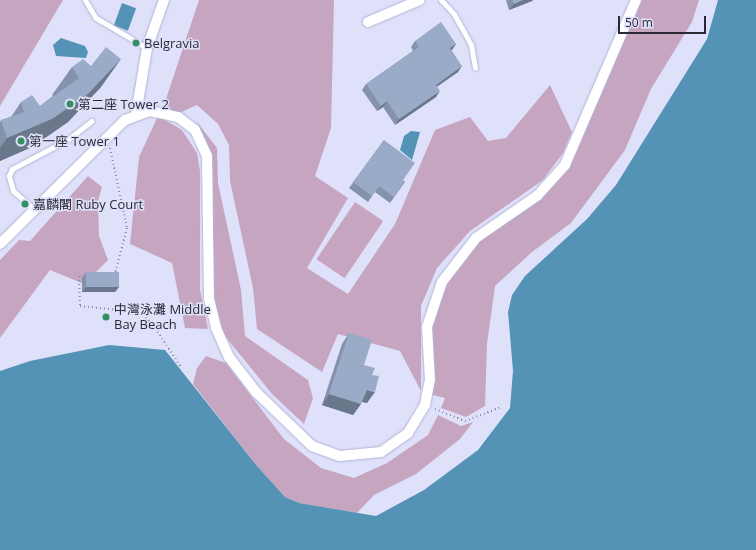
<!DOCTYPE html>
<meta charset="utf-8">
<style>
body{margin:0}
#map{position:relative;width:756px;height:550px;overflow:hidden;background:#dfe1fb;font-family:"Open Sans","Noto Sans TC",sans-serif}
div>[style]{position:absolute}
.green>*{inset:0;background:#c6a5c0;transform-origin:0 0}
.water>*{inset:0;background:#5493b5;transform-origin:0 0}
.path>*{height:2px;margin-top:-1px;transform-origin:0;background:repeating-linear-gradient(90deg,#8b8ca0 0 1px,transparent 0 4px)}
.roads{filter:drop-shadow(0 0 1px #b3b4d4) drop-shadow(0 0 1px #b3b4d4)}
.lane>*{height:5px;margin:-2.5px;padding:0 2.5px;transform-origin:2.5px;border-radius:2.5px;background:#fff}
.street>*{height:10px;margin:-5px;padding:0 5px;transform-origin:5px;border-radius:5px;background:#fff}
.wall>*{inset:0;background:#8493ab}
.shaded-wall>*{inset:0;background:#6b788b}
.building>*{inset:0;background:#99abc7;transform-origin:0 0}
.dots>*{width:11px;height:11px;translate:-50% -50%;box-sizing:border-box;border:2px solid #dfe1fb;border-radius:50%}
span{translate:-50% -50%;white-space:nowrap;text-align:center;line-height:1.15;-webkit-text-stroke:3px #dfe1fb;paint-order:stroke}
.poi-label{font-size:13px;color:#2a2a37}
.left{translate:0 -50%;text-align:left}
.scale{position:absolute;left:618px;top:16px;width:88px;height:18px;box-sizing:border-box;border:2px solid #2a2a37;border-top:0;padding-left:5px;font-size:12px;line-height:14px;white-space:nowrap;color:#2a2a37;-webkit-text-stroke:3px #dfe1fb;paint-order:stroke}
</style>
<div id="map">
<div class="green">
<i style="clip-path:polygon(0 0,63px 0,0 106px)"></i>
<i style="clip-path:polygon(199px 0,334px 0,331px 128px,315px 176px,348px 198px,307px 268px,348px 294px,395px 224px,435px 130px,470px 117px,488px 141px,506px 138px,550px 85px,572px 132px,563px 153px,543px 180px,470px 231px,437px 268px,421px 306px,421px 391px,400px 351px,338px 334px,322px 372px,257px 329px,253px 288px,230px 181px,229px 145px,218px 124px,197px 105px,177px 114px,164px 105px)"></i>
<i style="clip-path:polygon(636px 0,699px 0,692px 22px,651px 89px,625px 150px,571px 223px,532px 252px,495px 286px,487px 344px,485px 406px,466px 417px,441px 408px,445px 398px,429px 394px,427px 336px,436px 290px,460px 252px,558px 175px)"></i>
<i style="clip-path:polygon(158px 116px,182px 130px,197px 153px,200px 171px,200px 290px,208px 329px,185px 328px,172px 263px,130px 244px,139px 157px)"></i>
<i style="clip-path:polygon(197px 122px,217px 148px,218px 183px,241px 290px,245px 336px,308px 380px,313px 398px,304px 424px,272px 394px,220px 330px,213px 289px,213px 170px,209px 149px)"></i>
<i style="clip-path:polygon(88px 176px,102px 187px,98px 201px,99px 236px,108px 260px,84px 284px,50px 270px,0 338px,0 260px,19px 240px,30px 241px)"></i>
<i style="left:355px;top:202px;width:34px;height:69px;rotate:34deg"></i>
<i style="clip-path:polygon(206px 356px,226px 363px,284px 439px,321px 468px,354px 478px,387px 463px,428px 435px,438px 415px,461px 426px,473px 422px,460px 439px,416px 474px,374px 495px,357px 513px,299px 503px,285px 497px,257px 466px,193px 384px,197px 368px)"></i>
</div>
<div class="water">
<i style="clip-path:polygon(718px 0,756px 0,756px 550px,0 550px,0 371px,30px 361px,109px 345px,165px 350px,257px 466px,285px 497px,299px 503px,376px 516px,424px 490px,478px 450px,510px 408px,513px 371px,508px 312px,512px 295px,525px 276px,587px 219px,616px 185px,707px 39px)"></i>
<i style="left:122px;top:3px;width:15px;height:24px;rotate:20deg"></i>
<i style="clip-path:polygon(61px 38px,85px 46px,88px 52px,86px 58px,56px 56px,53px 45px)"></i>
<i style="clip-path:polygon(411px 131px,420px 132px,412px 160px,400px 150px,404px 136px)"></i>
</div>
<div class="path">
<i style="left:110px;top:148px;width:82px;rotate:78deg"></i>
<i style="left:127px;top:228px;width:47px;rotate:104.9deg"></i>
<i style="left:86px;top:276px;width:7px;rotate:180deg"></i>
<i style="left:79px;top:276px;width:30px;rotate:88deg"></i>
<i style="left:80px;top:306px;width:60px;rotate:5.7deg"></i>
<i style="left:140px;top:312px;width:18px;rotate:45deg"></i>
<i style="left:153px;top:325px;width:50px;rotate:56.3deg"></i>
<i style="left:435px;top:409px;width:32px;rotate:22deg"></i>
<i style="left:465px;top:421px;width:39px;rotate:-21deg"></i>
</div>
<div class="roads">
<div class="lane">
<i style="left:85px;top:0;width:21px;rotate:59deg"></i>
<i style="left:96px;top:18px;width:59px;rotate:30.5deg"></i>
<i style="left:441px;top:0;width:19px;rotate:47deg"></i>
<i style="left:454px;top:14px;width:35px;rotate:61deg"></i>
<i style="left:471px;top:45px;width:23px;rotate:80deg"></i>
<i style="left:34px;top:209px;width:28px;rotate:-139deg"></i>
<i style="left:13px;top:191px;width:16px;rotate:-105deg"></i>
<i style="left:9px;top:176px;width:8px;rotate:-67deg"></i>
<i style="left:12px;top:169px;width:62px;rotate:-27.8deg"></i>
<i style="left:67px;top:140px;width:31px;rotate:-38deg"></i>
</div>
<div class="street">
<i style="left:368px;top:22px;width:56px;rotate:-22.9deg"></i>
<i style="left:136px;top:114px;width:67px;rotate:-80.5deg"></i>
<i style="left:147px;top:48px;width:51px;rotate:-70.5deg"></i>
<i style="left:0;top:244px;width:176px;rotate:-44.8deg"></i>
<i style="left:125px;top:120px;width:27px;rotate:-20deg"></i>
<i style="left:150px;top:111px;width:29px;rotate:12deg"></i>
<i style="left:178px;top:117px;width:21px;rotate:37deg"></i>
<i style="left:195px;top:130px;width:29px;rotate:65deg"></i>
<i style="left:207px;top:156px;width:143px;rotate:89.2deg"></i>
<i style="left:209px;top:299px;width:30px;rotate:76deg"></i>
<i style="left:216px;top:328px;width:32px;rotate:66deg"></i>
<i style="left:229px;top:357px;width:44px;rotate:52.4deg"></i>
<i style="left:256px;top:392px;width:78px;rotate:44deg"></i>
<i style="left:312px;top:446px;width:30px;rotate:20deg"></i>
<i style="left:340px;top:456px;width:41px;rotate:-5.6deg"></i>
<i style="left:381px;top:452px;width:33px;rotate:-35deg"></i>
<i style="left:408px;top:433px;width:33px;rotate:-59deg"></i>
<i style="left:425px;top:405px;width:25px;rotate:-79deg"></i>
<i style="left:430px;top:380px;width:53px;rotate:-93.2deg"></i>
<i style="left:427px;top:327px;width:47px;rotate:-71.6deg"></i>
<i style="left:442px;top:282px;width:56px;rotate:-52.3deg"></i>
<i style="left:476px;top:238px;width:75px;rotate:-34.7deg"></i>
<i style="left:538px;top:195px;width:40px;rotate:-48deg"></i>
<i style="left:565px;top:165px;width:180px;rotate:-66.7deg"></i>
</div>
</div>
<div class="wall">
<i style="clip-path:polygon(506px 0,533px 0,532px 1px,509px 10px)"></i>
<i style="clip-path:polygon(415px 41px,456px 44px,451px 50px,458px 72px,437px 87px,436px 97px,395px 125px,383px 107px,377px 111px,362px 90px,366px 84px,413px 51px,411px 47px)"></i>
<i style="clip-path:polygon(72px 67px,101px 87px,68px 122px,32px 147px,0 161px,0 122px,1px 120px,11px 117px,21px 102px,40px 106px,53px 96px,52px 95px)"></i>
<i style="clip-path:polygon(384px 140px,403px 180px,405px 182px,390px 203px,375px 192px,368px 202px,349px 188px)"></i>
<i style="clip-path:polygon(86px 272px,119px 287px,115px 292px,82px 292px,82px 278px)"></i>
<i style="clip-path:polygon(349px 333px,364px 365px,372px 375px,367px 403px,362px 402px,353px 415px,322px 405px,342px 344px)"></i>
</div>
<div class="shaded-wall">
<i style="clip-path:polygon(523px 0,533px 0,532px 1px,509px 10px,514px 4px)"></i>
<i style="clip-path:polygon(456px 44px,452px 50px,446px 54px,450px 48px)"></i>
<i style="clip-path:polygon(121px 59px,101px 87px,68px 122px,32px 147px,0 161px,0 148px,7px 138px)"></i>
<i style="clip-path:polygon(462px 66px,458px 72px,431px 90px,436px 85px)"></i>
<i style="clip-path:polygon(440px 91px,436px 97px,395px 125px,399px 119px)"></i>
<i style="clip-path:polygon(387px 101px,383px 107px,377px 111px,381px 106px)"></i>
<i style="clip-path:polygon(86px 287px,119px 287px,115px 292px,82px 292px)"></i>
<i style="clip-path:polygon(367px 390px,375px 392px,367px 403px,359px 401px)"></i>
<i style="clip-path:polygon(329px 394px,361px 404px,353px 415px,322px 405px)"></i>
</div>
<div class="building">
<i style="clip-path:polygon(512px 0,523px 0,514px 4px)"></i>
<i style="clip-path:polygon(441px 22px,456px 44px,450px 48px,462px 66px,436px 85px,440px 91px,399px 119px,387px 101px,381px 106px,366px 84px,419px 47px,415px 41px)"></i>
<i style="clip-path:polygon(106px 47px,121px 59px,88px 94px,52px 119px,7px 138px,1px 120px,24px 112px,21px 102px,32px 95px,40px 106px,79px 78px,72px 67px,83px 59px,91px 66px)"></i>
<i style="clip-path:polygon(384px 140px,415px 163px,403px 180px,405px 182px,394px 197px,379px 186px,372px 196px,353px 182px)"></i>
<i style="left:86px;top:272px;width:33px;height:15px"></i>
<i style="clip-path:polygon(349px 333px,372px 340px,364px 365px,375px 368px,372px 375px,379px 376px,375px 392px,367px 390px,361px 404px,329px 394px)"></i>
</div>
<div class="dots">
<i style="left:136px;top:43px;background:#348e64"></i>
<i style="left:70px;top:104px;background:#348e64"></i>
<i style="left:21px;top:141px;background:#348e64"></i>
<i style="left:25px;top:204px;background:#348e64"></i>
<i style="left:106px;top:317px;background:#348e64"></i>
</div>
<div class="poi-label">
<span class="left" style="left:144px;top:43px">Belgravia</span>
<span class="left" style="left:78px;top:104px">第二座 Tower 2</span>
<span class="left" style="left:29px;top:141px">第一座 Tower 1</span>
<span class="left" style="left:33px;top:204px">嘉麟閣 Ruby Court</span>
<span class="left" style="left:114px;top:317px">中灣泳灘 Middle<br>Bay Beach</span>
</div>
<div class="scale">50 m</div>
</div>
